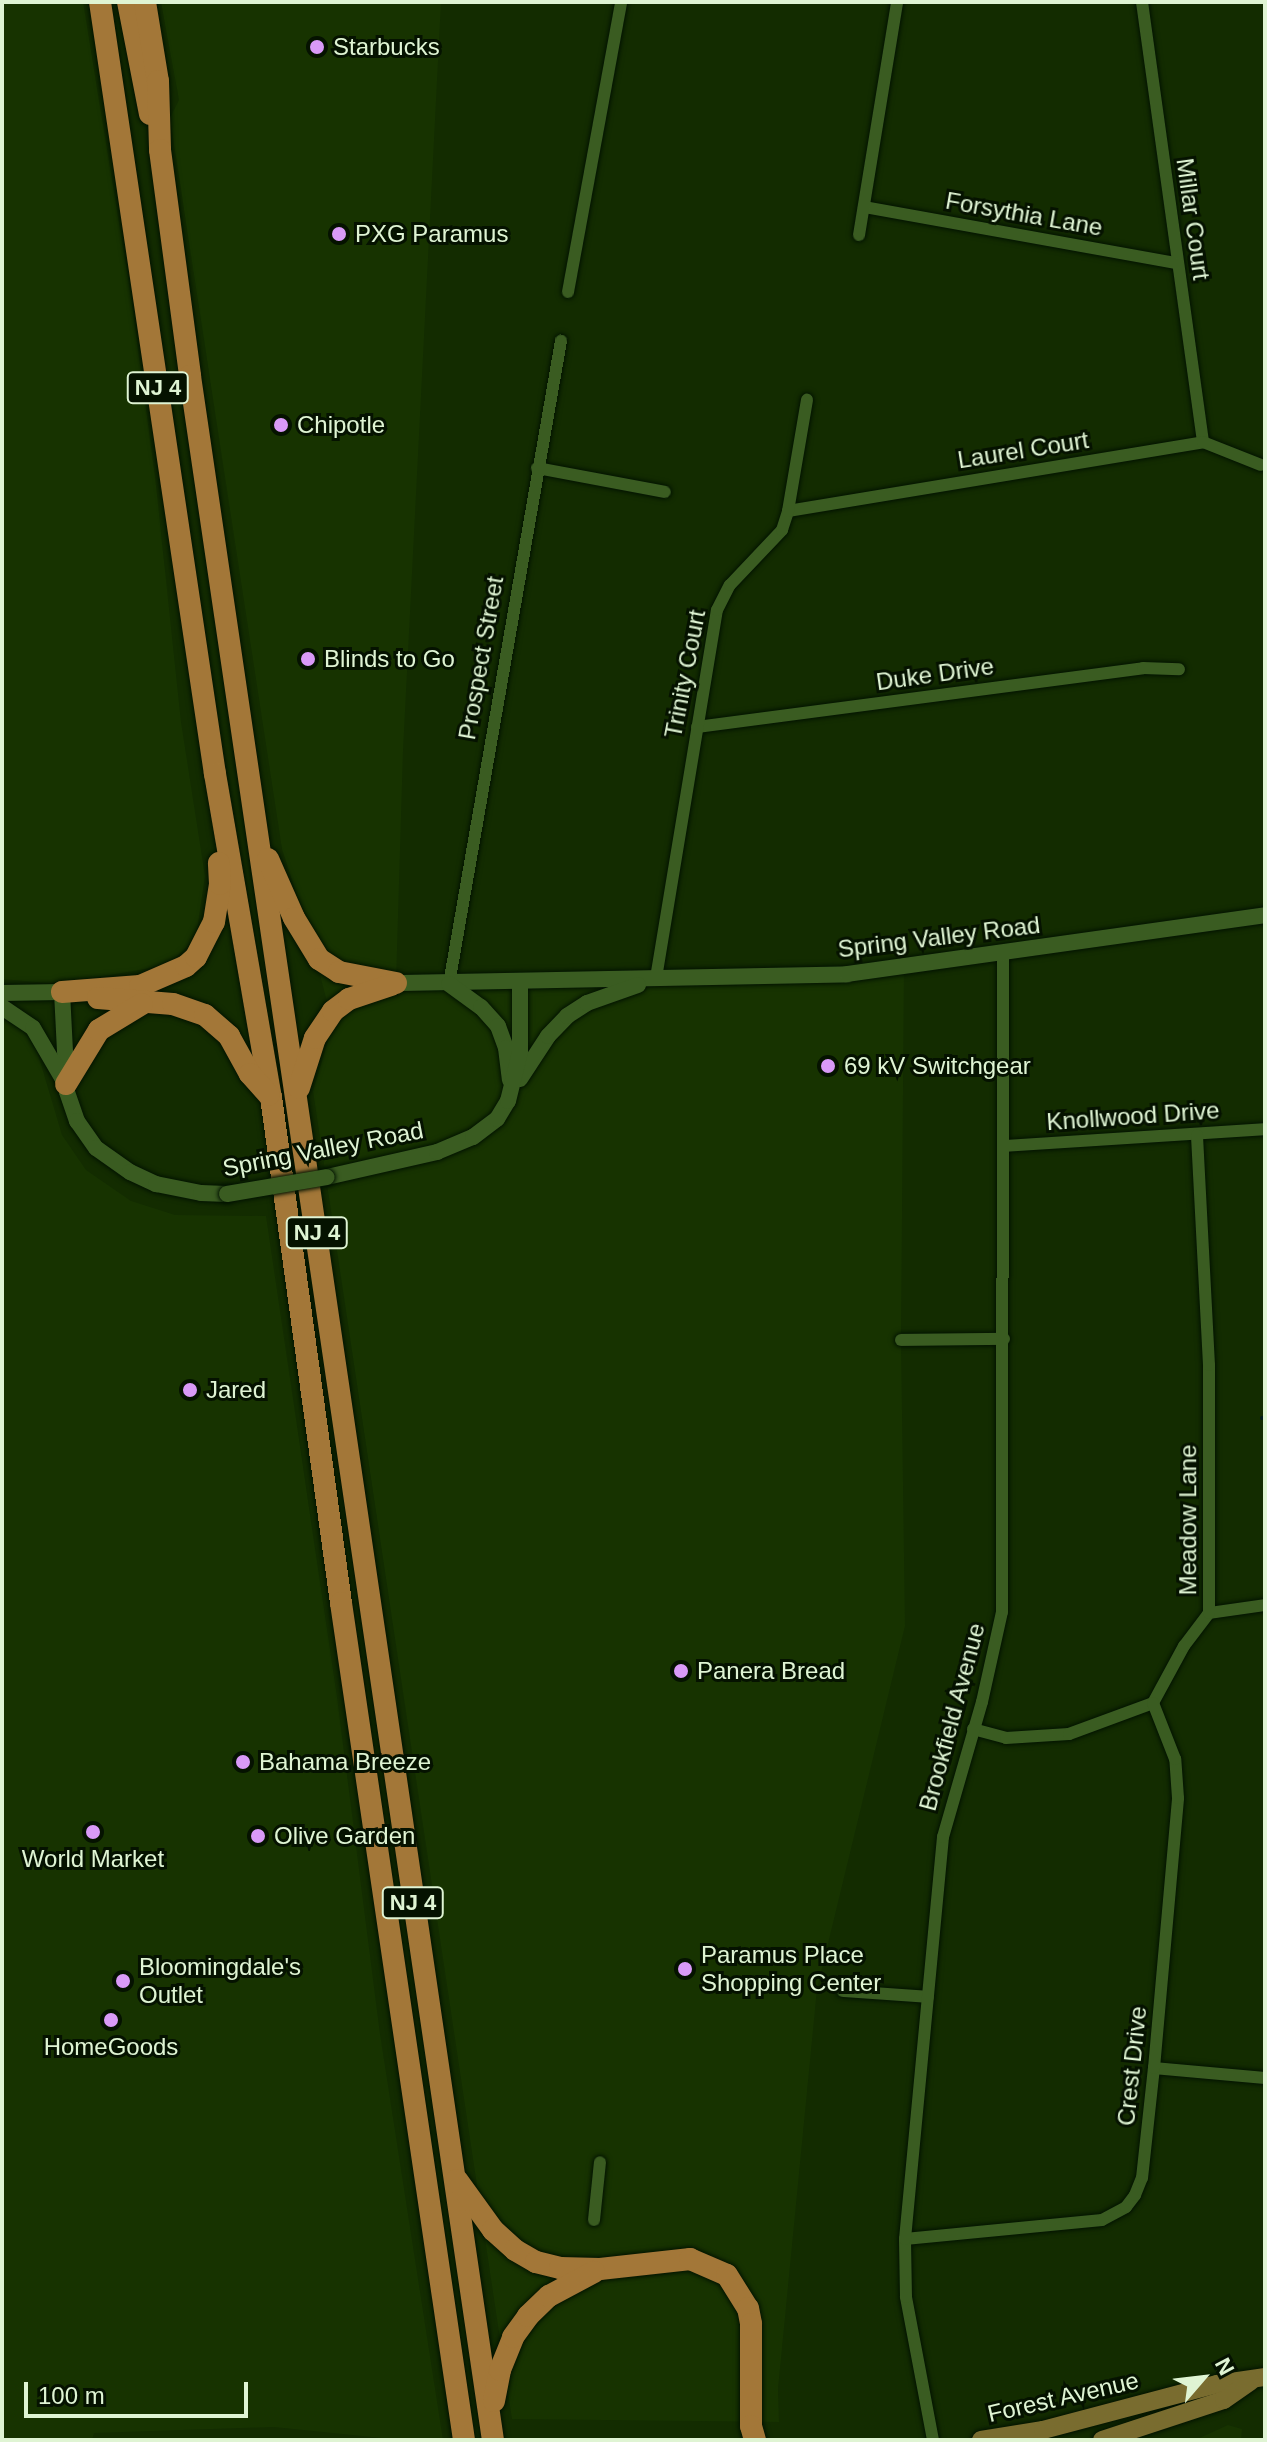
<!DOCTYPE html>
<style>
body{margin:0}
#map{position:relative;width:1267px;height:2442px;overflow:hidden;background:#132c00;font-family:Helvetica,sans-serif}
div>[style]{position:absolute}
.built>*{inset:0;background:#173300}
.stream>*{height:4px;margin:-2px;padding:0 2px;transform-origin:2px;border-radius:2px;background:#011a1a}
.roads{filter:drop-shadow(0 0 2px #031300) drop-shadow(0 0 2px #031300)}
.street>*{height:12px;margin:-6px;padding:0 6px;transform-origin:6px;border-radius:6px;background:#3a5c21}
.secondary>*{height:16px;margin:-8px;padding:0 8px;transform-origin:8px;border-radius:8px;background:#3a5c21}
.primary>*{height:18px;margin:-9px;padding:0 9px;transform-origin:9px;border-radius:9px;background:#796c2f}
.highway>*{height:22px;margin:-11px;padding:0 11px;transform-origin:11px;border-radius:11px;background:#a37738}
.bridges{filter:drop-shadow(0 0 2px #031300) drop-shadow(0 0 2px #031300)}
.secondary-bridge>*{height:16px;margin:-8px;padding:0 8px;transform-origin:8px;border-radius:8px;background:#3a5c21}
.dots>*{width:22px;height:22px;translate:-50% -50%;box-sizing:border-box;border:4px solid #051200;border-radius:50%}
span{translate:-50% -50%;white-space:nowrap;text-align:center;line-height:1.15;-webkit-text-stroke:6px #051200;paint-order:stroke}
.shield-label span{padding:2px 6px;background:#051200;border:2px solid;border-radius:6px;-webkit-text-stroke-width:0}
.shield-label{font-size:22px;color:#dff4d3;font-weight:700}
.poi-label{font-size:24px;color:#dff4d3}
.left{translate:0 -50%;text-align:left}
.street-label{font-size:24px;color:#dff4d3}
.frame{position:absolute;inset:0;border:4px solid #dff4d3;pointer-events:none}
.north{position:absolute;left:1163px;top:2338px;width:80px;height:80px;-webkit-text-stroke:6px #051200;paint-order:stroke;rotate:62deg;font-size:22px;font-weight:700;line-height:32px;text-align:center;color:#dff4d3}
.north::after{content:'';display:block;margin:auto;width:28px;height:36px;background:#dff4d3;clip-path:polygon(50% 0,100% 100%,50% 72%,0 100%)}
.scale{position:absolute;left:24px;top:2382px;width:224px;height:36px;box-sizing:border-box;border:4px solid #dff4d3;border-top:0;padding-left:10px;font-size:24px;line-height:28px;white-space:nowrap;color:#dff4d3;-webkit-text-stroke:6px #051200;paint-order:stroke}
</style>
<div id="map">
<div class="built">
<i style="clip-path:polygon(2px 2px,83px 2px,130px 290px,155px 476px,181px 722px,205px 876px,196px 938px,168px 965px,58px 984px,2px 979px)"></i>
<i style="clip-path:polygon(161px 2px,441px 2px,403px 751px,396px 983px,904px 967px,901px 1340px,905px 1626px,817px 1989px,778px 2389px,779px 2422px,512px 2419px,313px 1091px,333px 1025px,311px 940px,282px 849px,170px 118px,179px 100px)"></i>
<i style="clip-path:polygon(2px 1018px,19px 1027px,35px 1044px,62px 1135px,86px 1170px,131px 1201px,175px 1215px,266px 1216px,337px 1697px,380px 2034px,443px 2440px,401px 2440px,274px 2427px,94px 2433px,92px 2440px,2px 2440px)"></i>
<i style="clip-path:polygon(1228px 2425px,1242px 2429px,1241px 2440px,1195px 2440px)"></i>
</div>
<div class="stream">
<i style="left:1262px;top:1418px;width:3px"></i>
</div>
<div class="roads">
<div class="street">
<i style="left:1142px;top:2px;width:444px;rotate:82.1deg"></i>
<i style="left:864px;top:207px;width:317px;rotate:10.2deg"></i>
<i style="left:859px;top:235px;width:236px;rotate:-80.7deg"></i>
<i style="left:568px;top:292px;width:295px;rotate:-79.6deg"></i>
<i style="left:537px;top:468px;width:130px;rotate:10.6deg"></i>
<i style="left:788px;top:511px;width:421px;rotate:-9.4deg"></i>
<i style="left:1203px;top:442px;width:62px;rotate:21.6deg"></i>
<i style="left:697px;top:727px;width:450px;rotate:-7.5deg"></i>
<i style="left:1143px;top:668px;width:36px;rotate:2deg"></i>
<i style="left:656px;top:978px;width:373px;rotate:-80.6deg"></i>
<i style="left:717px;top:610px;width:28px;rotate:-63deg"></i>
<i style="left:730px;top:585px;width:76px;rotate:-46.6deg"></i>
<i style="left:782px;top:530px;width:20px;rotate:-72deg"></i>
<i style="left:788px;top:511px;width:113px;rotate:-80.3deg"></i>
<i style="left:449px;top:984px;width:653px;rotate:-80.12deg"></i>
<i style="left:1004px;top:1146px;width:262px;rotate:-3.7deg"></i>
<i style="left:901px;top:1340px;width:103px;rotate:-0.6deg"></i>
<i style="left:1209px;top:1613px;width:57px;rotate:-8.1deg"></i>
<i style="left:973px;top:1729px;width:34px;rotate:15deg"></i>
<i style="left:1006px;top:1738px;width:63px;rotate:-3.6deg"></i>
<i style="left:1069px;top:1734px;width:90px;rotate:-20.3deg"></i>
<i style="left:1153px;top:1703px;width:65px;rotate:-61.5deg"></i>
<i style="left:1184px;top:1646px;width:41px;rotate:-52.9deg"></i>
<i style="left:1209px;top:1613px;width:248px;rotate:-90deg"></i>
<i style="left:1209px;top:1365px;width:230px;rotate:-93deg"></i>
<i style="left:843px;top:1991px;width:85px;rotate:4deg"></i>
<i style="left:1154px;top:2068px;width:111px;rotate:5.1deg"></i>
<i style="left:594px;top:2220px;width:58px;rotate:-84.1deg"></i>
<i style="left:905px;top:2239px;width:198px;rotate:-5.5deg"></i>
<i style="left:1102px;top:2220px;width:27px;rotate:-28deg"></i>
<i style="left:1126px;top:2207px;width:15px;rotate:-53deg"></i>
<i style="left:1135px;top:2195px;width:18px;rotate:-68deg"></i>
<i style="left:1142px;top:2178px;width:111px;rotate:-83.8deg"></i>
<i style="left:1154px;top:2068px;width:271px;rotate:-84.9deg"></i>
<i style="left:1178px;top:1798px;width:39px;rotate:-94deg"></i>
<i style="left:1175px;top:1759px;width:60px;rotate:-111.4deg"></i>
<i style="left:933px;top:2440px;width:146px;rotate:-100.7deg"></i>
<i style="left:906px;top:2297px;width:58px;rotate:-91deg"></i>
<i style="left:905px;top:2239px;width:404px;rotate:-84.6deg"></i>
<i style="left:943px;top:1837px;width:141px;rotate:-73.9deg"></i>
<i style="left:982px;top:1702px;width:92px;rotate:-77.5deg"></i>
<i style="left:1002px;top:1612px;width:658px;rotate:-89.91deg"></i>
</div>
<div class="secondary">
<i style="left:396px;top:983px;width:451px;rotate:-1.1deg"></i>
<i style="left:847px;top:974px;width:422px;rotate:-8deg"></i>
<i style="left:449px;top:984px;width:39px;rotate:36deg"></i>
<i style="left:481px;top:1007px;width:25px;rotate:48deg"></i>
<i style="left:498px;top:1026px;width:23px;rotate:70deg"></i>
<i style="left:506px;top:1048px;width:32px;rotate:83deg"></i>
<i style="left:2px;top:993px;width:60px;rotate:-1deg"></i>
<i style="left:62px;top:992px;width:100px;rotate:87.1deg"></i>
<i style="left:67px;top:1092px;width:31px;rotate:71deg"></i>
<i style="left:77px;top:1121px;width:33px;rotate:55deg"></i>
<i style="left:96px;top:1148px;width:42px;rotate:35.2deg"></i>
<i style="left:130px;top:1172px;width:29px;rotate:25deg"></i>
<i style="left:156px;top:1184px;width:46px;rotate:11.3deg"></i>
<i style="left:201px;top:1193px;width:26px;rotate:2deg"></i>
<i style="left:2px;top:1007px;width:37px;rotate:34deg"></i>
<i style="left:33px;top:1028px;width:61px;rotate:59.7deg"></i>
<i style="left:520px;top:1079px;width:51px;rotate:-56.9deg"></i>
<i style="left:548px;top:1036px;width:28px;rotate:-46deg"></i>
<i style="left:567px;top:1016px;width:24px;rotate:-33deg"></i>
<i style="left:587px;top:1003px;width:54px;rotate:-19.4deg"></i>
<i style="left:327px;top:1177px;width:113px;rotate:-12.8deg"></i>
<i style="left:437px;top:1152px;width:39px;rotate:-23deg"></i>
<i style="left:473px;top:1137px;width:30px;rotate:-37deg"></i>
<i style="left:497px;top:1119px;width:21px;rotate:-59deg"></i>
<i style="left:508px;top:1101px;width:50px;rotate:-76.2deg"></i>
<i style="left:520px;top:1052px;width:71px;rotate:-90deg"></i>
</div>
<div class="primary">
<i style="left:981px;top:2440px;width:63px;rotate:-9.2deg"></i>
<i style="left:1043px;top:2430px;width:180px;rotate:-14.8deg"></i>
<i style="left:1217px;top:2384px;width:49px;rotate:-8.3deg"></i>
<i style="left:1102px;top:2440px;width:128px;rotate:-18.2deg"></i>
<i style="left:1224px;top:2400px;width:32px;rotate:-35deg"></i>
</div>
<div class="highway">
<i style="left:100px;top:2px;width:781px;rotate:81.53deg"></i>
<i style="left:215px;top:774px;width:328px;rotate:80.2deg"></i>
<i style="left:271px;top:1097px;width:511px;rotate:82.12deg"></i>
<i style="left:341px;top:1603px;width:846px;rotate:81.64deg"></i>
<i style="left:128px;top:2px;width:114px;rotate:78.9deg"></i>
<i style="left:145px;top:2px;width:80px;rotate:80.7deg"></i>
<i style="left:158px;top:81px;width:69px;rotate:88.3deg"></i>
<i style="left:160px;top:150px;width:228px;rotate:82.4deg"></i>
<i style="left:190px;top:376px;width:2086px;rotate:81.65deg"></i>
<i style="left:268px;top:859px;width:64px;rotate:66.2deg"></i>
<i style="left:294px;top:918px;width:48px;rotate:58.6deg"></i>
<i style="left:319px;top:959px;width:24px;rotate:33deg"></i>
<i style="left:339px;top:972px;width:58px;rotate:10.9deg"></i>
<i style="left:62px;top:992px;width:78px;rotate:-4.4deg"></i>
<i style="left:140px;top:986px;width:50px;rotate:-23.5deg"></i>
<i style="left:186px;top:966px;width:13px;rotate:-42deg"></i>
<i style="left:196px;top:957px;width:39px;rotate:-63deg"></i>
<i style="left:214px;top:922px;width:38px;rotate:-81deg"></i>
<i style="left:220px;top:884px;width:21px;rotate:-93deg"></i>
<i style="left:98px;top:998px;width:75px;rotate:4.6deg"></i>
<i style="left:173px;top:1004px;width:34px;rotate:19deg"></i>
<i style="left:205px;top:1015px;width:32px;rotate:41deg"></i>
<i style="left:229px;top:1036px;width:43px;rotate:61.1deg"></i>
<i style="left:250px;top:1074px;width:28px;rotate:48deg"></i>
<i style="left:66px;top:1084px;width:63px;rotate:-58.6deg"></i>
<i style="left:99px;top:1030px;width:50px;rotate:-31.2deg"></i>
<i style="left:299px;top:1088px;width:52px;rotate:-72.3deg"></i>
<i style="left:315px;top:1038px;width:32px;rotate:-56deg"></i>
<i style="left:333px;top:1011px;width:20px;rotate:-37deg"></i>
<i style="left:349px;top:999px;width:44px;rotate:-18.4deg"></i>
<i style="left:457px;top:2180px;width:62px;rotate:54.2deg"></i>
<i style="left:493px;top:2230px;width:30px;rotate:42deg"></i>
<i style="left:515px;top:2250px;width:24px;rotate:30deg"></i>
<i style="left:536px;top:2262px;width:25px;rotate:14deg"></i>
<i style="left:560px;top:2268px;width:40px;rotate:1.4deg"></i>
<i style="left:600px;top:2269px;width:91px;rotate:-6.3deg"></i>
<i style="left:690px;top:2259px;width:40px;rotate:23.4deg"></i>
<i style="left:727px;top:2275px;width:39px;rotate:58deg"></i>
<i style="left:748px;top:2308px;width:16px;rotate:79deg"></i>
<i style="left:751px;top:2324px;width:102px;rotate:90deg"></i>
<i style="left:751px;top:2426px;width:15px;rotate:74deg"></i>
<i style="left:494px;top:2401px;width:32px;rotate:-79deg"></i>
<i style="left:500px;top:2370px;width:35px;rotate:-68deg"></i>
<i style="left:513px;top:2337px;width:26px;rotate:-54deg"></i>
<i style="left:528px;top:2316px;width:29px;rotate:-44deg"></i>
<i style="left:549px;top:2296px;width:51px;rotate:-28.1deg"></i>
</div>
</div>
<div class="bridges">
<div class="secondary-bridge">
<i style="left:227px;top:1194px;width:101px;rotate:-9.6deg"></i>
</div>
</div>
<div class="dots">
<i style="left:317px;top:47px;background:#d99af7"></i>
<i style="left:339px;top:234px;background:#d99af7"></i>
<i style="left:281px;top:425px;background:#d99af7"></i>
<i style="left:308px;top:659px;background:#d99af7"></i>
<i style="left:828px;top:1066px;background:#d99af7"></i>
<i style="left:190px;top:1390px;background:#d99af7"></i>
<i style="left:681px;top:1671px;background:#d99af7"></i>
<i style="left:243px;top:1762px;background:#d99af7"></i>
<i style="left:93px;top:1832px;background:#d99af7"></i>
<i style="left:258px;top:1836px;background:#d99af7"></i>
<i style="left:685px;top:1969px;background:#d99af7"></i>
<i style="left:123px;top:1981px;background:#d99af7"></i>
<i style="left:111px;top:2020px;background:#d99af7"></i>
</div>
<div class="shield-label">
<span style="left:158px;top:388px">NJ 4</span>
<span style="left:317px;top:1233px">NJ 4</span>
<span style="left:413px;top:1903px">NJ 4</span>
</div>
<div class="poi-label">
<span class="left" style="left:333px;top:47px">Starbucks</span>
<span class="left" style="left:355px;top:234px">PXG Paramus</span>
<span class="left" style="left:297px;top:425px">Chipotle</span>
<span class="left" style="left:324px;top:659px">Blinds to Go</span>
<span class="left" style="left:844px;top:1066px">69 kV Switchgear</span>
<span class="left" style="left:206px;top:1390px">Jared</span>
<span class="left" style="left:697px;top:1671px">Panera Bread</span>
<span class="left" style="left:259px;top:1762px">Bahama Breeze</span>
<span class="left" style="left:274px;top:1836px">Olive Garden</span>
<span style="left:93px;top:1859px">World Market</span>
<span class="left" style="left:701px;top:1969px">Paramus Place<br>Shopping Center</span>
<span class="left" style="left:139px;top:1981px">Bloomingdale's<br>Outlet</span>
<span style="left:111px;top:2047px">HomeGoods</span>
</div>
<div class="street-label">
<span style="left:1024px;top:214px;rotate:10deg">Forsythia Lane</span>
<span style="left:1193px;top:219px;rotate:82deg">Millar Court</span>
<span style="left:1023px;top:450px;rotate:-9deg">Laurel Court</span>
<span style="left:481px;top:658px;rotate:-80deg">Prospect Street</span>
<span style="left:685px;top:674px;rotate:-79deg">Trinity Court</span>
<span style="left:935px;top:674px;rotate:-8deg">Duke Drive</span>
<span style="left:939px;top:937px;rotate:-7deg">Spring Valley Road</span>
<span style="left:1133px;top:1116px;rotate:-4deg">Knollwood Drive</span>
<span style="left:323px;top:1149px;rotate:-11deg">Spring Valley Road</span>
<span style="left:1188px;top:1520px;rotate:-90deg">Meadow Lane</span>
<span style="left:952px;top:1717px;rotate:-75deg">Brookfield Avenue</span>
<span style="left:1132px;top:2066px;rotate:-84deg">Crest Drive</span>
<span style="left:1063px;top:2397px;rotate:-13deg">Forest Avenue</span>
</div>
<div class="frame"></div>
<div class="north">N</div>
<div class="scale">100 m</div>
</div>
